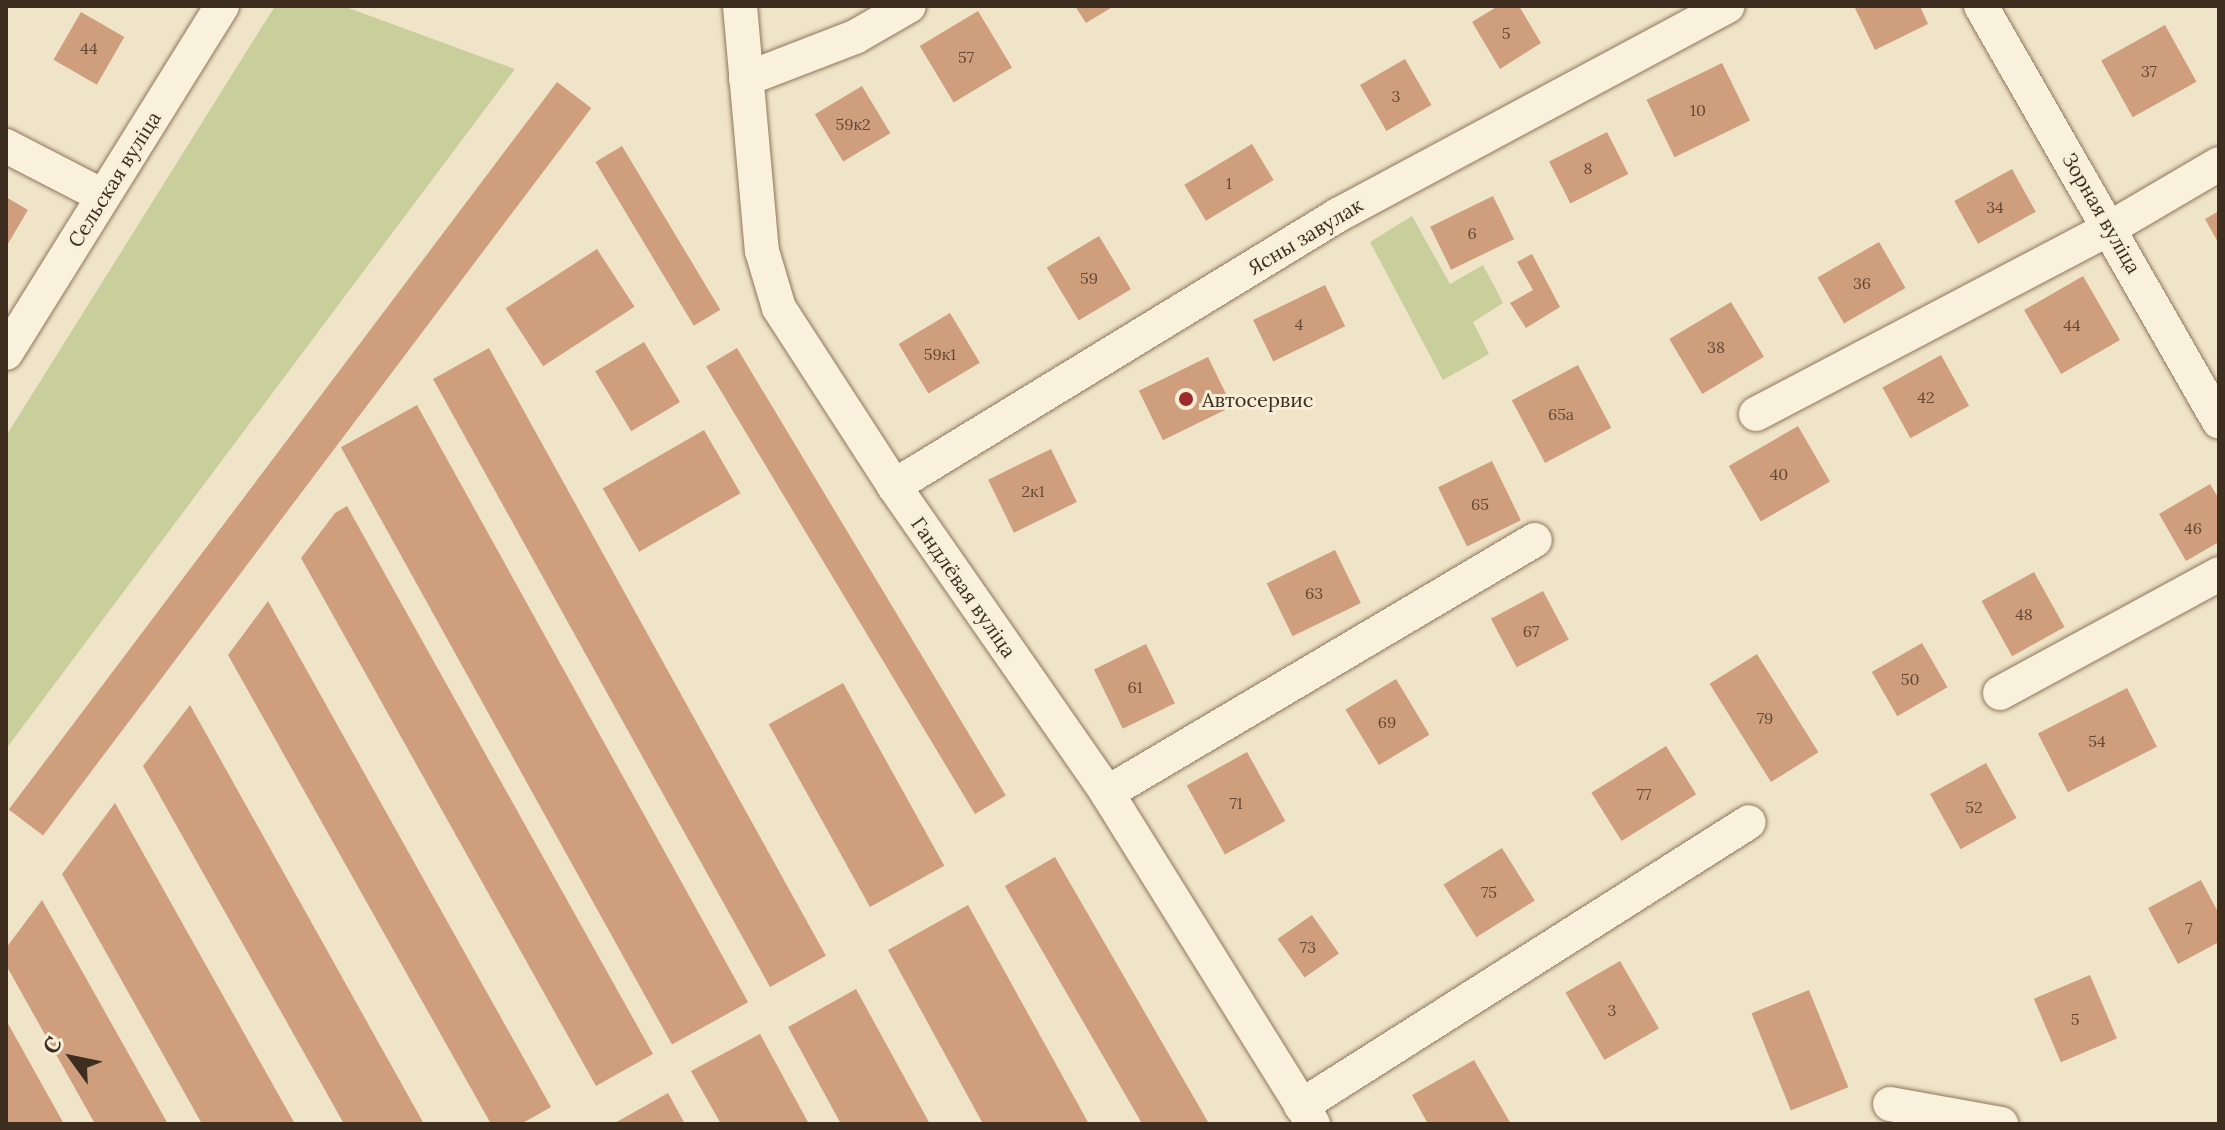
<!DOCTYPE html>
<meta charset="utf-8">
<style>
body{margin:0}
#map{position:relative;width:2225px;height:1130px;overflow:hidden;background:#f0e4c8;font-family:Lora,serif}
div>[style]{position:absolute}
.green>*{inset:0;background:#c9cf9b}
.building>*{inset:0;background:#cf9f7d;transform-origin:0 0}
.roads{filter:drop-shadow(0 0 2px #8d765c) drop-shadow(0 0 2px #8d765c)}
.minor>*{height:34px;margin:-17px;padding:0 17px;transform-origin:17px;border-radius:17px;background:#faf1dc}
.dots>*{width:22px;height:22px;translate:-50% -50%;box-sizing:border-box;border:4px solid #f7eed8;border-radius:50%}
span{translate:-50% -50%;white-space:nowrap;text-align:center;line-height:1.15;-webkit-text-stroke:6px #f7eed8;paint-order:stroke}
.number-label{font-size:16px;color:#624a37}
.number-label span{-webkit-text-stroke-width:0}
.street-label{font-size:20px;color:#3d2e20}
.poi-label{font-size:20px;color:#3d2e20}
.left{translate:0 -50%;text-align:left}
.frame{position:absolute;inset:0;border:8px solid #3d2e20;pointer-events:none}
.north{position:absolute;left:32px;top:1018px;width:80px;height:80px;-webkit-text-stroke:6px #f7eed8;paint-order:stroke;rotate:303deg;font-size:22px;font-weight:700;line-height:32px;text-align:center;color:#3d2e20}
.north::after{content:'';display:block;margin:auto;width:28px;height:36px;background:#3d2e20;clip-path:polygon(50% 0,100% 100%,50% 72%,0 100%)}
</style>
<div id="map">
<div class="green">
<i style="clip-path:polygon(275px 6px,343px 6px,515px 69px,6px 749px,6px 436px)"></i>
<i style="clip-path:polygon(1412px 216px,1450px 284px,1483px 265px,1503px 303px,1473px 322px,1489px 354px,1443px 380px,1370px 242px)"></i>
</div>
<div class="building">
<i style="clip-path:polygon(1075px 6px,1114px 6px,1086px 23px)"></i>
<i style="clip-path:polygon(1498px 6px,1519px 6px,1541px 43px,1500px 69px,1472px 22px)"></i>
<i style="clip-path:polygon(1854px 6px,1920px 6px,1928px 24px,1875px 50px)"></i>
<i style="left:978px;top:11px;width:66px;height:68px;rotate:59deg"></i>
<i style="left:81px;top:12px;width:50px;height:55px;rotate:30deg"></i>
<i style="left:2165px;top:25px;width:65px;height:73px;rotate:61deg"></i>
<i style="left:1405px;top:59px;width:53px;height:52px;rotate:60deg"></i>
<i style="left:1722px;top:63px;width:64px;height:84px;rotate:64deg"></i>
<i style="left:557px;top:82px;width:43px;height:911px;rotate:37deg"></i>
<i style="left:862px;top:86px;width:55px;height:55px;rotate:59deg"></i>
<i style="left:1607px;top:132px;width:47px;height:65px;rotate:63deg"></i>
<i style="left:1252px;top:144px;width:42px;height:79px;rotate:59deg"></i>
<i style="left:622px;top:146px;width:191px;height:31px;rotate:59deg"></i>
<i style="left:2012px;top:169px;width:49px;height:66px;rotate:61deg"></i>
<i style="left:1493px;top:196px;width:48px;height:70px;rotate:64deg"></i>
<i style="clip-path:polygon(6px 197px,28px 210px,6px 247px)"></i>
<i style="clip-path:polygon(2219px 211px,2219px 244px,2205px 219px)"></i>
<i style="left:1099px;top:236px;width:62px;height:61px;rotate:59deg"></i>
<i style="left:1879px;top:242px;width:53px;height:71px;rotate:60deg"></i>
<i style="left:597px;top:249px;width:69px;height:109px;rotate:57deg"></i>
<i style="clip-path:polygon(1532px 254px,1560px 307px,1526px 328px,1510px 303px,1533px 290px,1517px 262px)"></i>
<i style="left:2083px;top:276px;width:74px;height:68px;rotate:60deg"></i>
<i style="left:1325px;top:285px;width:46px;height:80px;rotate:64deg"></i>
<i style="left:1731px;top:302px;width:64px;height:72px;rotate:59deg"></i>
<i style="left:950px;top:313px;width:58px;height:60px;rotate:59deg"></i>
<i style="left:644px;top:342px;width:70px;height:57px;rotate:59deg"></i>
<i style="left:489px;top:348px;width:695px;height:64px;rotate:61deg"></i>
<i style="left:737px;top:348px;width:522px;height:36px;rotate:59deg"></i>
<i style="left:1941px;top:355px;width:58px;height:67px;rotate:61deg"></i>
<i style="left:1208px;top:357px;width:55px;height:77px;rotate:64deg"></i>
<i style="left:1578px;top:365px;width:71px;height:75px;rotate:62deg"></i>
<i style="left:417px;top:405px;width:683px;height:87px;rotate:61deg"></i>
<i style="left:1798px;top:426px;width:64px;height:80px;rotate:60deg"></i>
<i style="left:704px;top:430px;width:73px;height:117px;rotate:60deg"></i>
<i style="left:1051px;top:449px;width:59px;height:70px;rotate:64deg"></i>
<i style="left:1492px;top:461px;width:66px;height:60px;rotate:64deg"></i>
<i style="clip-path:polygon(2210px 484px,2219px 499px,2219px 542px,2186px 561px,2159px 514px)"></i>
<i style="clip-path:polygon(347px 506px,653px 1054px,596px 1086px,301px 558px,335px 513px)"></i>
<i style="left:1335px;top:550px;width:59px;height:76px;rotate:64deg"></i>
<i style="left:2034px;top:572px;width:63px;height:60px;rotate:61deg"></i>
<i style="left:1543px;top:591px;width:55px;height:59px;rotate:62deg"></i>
<i style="clip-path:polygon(268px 601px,551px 1107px,521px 1124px,491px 1124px,228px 655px)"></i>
<i style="left:1922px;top:643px;width:51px;height:58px;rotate:60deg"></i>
<i style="left:1146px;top:644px;width:66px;height:58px;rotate:64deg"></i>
<i style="left:1757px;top:654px;width:116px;height:56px;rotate:58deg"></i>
<i style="left:1396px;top:679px;width:65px;height:59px;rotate:59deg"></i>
<i style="left:843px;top:683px;width:209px;height:85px;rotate:61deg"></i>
<i style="left:2127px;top:688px;width:66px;height:100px;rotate:63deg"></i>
<i style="clip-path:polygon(190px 705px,424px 1124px,344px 1124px,143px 766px)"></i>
<i style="left:1666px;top:746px;width:57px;height:88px;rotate:58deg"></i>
<i style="left:1247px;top:752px;width:79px;height:69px;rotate:61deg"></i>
<i style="left:1986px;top:763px;width:63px;height:64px;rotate:61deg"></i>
<i style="clip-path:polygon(115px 803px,295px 1124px,202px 1124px,62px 874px)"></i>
<i style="left:1502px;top:848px;width:62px;height:69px;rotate:58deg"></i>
<i style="left:1055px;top:857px;width:309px;height:58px;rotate:60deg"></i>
<i style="clip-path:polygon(2201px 880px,2219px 914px,2219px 942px,2178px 964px,2148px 908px)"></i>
<i style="clip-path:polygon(42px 900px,168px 1124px,95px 1124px,6px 965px,6px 948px)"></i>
<i style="clip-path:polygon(968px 905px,1089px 1124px,983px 1124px,888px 950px)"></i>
<i style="left:1312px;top:915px;width:47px;height:42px;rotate:55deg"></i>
<i style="left:1620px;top:961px;width:78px;height:63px;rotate:60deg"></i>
<i style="left:2090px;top:975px;width:69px;height:61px;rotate:67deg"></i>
<i style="clip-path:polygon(856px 989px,930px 1124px,841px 1124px,788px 1027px)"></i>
<i style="left:1809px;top:990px;width:105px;height:62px;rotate:68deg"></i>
<i style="clip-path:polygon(6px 1020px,64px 1124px,6px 1124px)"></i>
<i style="clip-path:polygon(760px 1034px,809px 1124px,721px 1124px,691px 1071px)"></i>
<i style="clip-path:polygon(1474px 1060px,1511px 1124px,1428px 1124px,1412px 1095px)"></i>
<i style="clip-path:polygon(668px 1093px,685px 1124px,613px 1124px)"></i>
</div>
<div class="roads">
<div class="minor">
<i style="left:740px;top:6px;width:246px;rotate:84.9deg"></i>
<i style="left:762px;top:251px;width:59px;rotate:73.4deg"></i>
<i style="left:779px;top:308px;width:212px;rotate:57.1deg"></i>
<i style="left:894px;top:486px;width:374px;rotate:55.2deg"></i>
<i style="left:1107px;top:793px;width:390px;rotate:58.1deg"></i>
<i style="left:1981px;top:6px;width:479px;rotate:60.2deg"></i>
<i style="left:746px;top:79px;width:117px;rotate:-21.1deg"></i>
<i style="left:855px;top:37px;width:62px;rotate:-29.9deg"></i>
<i style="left:6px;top:146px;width:109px;rotate:27.3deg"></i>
<i style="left:6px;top:353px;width:409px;rotate:-58.1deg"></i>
<i style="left:1756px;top:414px;width:400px;rotate:-27.7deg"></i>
<i style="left:2110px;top:228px;width:126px;rotate:-30.4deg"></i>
<i style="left:894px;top:486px;width:520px;rotate:-31.4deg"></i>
<i style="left:1338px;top:215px;width:442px;rotate:-28.2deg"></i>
<i style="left:2000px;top:693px;width:249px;rotate:-28.5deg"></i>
<i style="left:1107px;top:793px;width:497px;rotate:-30.6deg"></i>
<i style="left:1890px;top:1104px;width:113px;rotate:10.2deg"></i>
<i style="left:1301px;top:1106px;width:530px;rotate:-32.37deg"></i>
</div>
</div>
<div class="dots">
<i style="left:1186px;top:399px;background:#9e2a2b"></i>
</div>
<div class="number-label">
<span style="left:1506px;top:33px">5</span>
<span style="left:89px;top:48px">44</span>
<span style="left:966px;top:57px">57</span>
<span style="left:2149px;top:71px">37</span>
<span style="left:1396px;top:96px">3</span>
<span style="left:1698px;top:110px">10</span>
<span style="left:853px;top:124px">59к2</span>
<span style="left:1588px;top:168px">8</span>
<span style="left:1229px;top:183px">1</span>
<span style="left:1995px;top:207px">34</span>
<span style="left:1472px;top:233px">6</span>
<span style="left:1089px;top:278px">59</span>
<span style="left:1862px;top:283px">36</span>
<span style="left:1299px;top:324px">4</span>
<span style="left:2072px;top:325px">44</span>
<span style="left:1716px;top:347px">38</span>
<span style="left:940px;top:354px">59к1</span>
<span style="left:1926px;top:397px">42</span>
<span style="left:1561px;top:414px">65а</span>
<span style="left:1779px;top:474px">40</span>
<span style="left:1033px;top:491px">2к1</span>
<span style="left:1480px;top:504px">65</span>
<span style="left:2193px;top:528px">46</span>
<span style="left:1314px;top:593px">63</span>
<span style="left:2024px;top:614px">48</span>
<span style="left:1531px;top:631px">67</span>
<span style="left:1910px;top:679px">50</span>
<span style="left:1135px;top:687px">61</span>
<span style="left:1765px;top:718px">79</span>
<span style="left:1387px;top:722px">69</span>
<span style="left:2097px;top:741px">54</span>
<span style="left:1644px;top:794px">77</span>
<span style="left:1236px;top:803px">71</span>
<span style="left:1974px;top:807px">52</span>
<span style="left:1489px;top:892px">75</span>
<span style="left:2189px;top:928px">7</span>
<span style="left:1308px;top:947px">73</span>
<span style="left:1612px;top:1010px">3</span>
<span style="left:2075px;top:1019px">5</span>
</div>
<div class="street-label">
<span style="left:114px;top:179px;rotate:-58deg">Сельская вуліца</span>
<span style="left:2102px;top:213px;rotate:60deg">Зорная вуліца</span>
<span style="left:1305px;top:236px;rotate:-31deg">Ясны завулак</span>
<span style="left:964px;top:587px;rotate:55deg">Гандлёвая вуліца</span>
</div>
<div class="poi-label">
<span class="left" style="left:1202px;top:399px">Автосервис</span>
</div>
<div class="frame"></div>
<div class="north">С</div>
</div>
